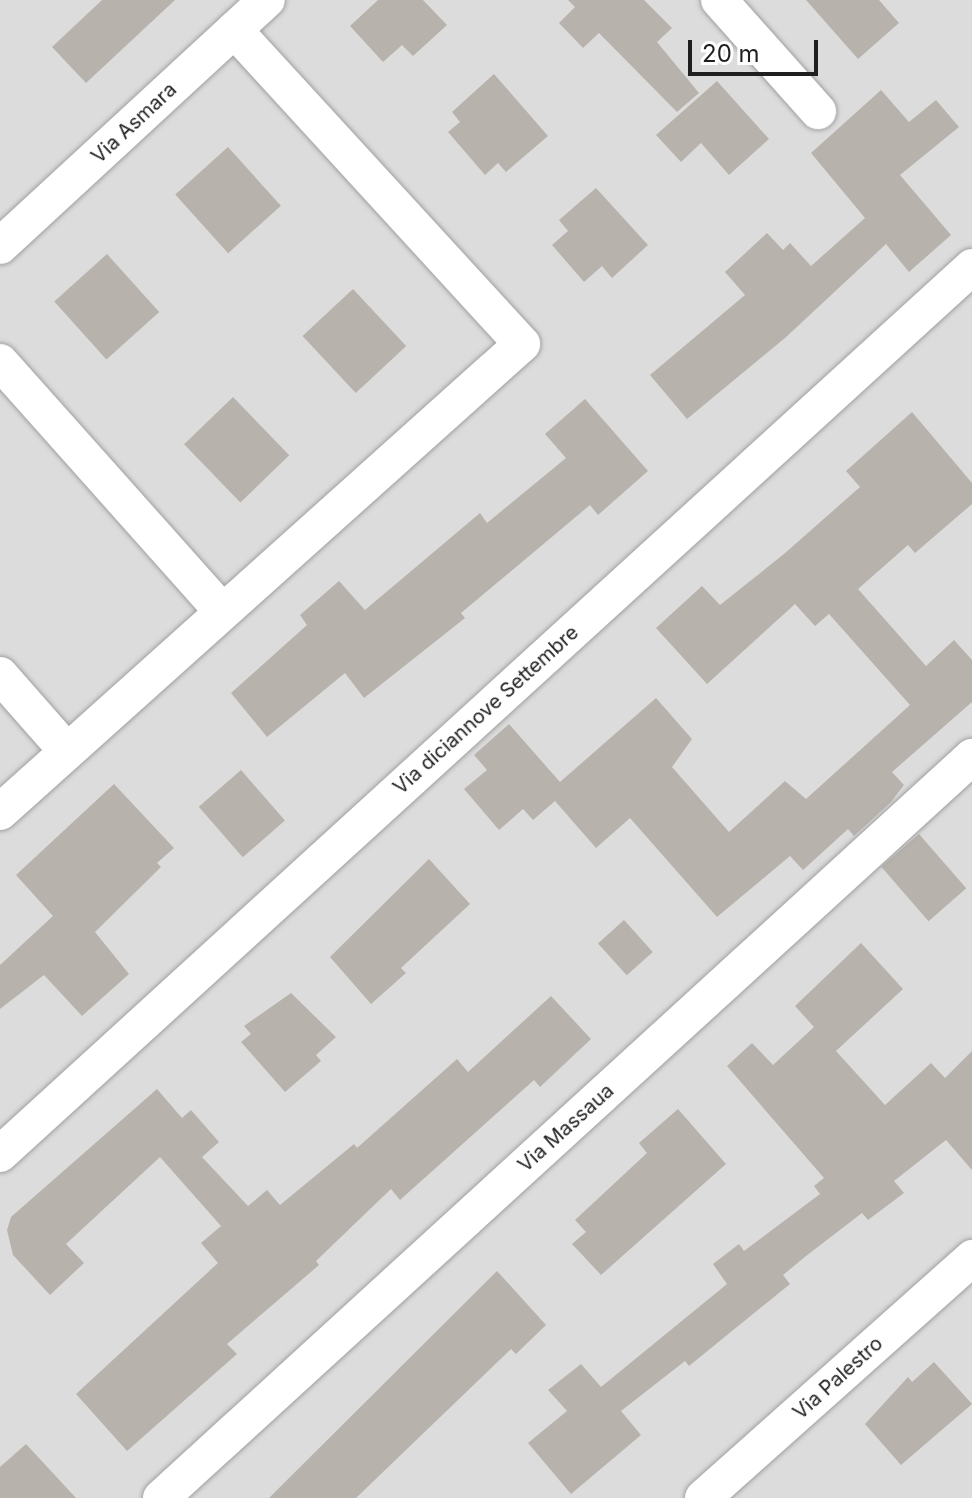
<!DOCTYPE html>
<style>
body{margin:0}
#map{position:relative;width:972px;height:1498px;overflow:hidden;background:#efede6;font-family:Inter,sans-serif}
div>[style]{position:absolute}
.residential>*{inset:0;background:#dddcdc;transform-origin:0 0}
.building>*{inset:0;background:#b8b2ac;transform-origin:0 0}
.roads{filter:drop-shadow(0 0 2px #a0a0a0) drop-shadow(0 0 2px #a0a0a0)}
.minor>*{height:36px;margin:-18px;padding:0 18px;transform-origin:18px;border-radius:18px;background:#fff}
span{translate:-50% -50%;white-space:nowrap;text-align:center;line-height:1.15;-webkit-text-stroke:6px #fff;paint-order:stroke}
.street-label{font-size:20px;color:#1f1f1f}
.scale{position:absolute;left:688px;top:40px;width:130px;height:36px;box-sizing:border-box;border:4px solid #1f1f1f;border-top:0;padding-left:10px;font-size:24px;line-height:28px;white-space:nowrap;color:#1f1f1f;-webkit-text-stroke:6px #fff;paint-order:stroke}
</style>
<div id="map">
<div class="residential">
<i style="left:0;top:0;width:972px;height:1498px"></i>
</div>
<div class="building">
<i style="clip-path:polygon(102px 0,175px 0,86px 83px,52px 47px)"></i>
<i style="clip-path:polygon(378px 0,423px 0,447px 25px,413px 56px,402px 45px,383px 62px,350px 26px)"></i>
<i style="clip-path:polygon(568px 0,644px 0,672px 28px,657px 42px,699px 93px,677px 112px,599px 33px,583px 48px,559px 23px,575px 7px)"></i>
<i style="clip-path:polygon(806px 0,879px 0,899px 23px,858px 59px)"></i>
<i style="clip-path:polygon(494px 74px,548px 136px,506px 172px,498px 163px,485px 175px,448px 132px,460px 122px,452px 112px)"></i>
<i style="clip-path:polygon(717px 81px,769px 139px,729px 175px,701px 143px,681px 162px,656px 135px)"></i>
<i style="clip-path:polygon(881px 90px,909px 122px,936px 100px,959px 127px,900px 175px,951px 235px,909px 272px,886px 244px,785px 338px,687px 419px,650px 375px,745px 295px,725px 272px,767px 233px,783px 250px,790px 243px,811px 266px,865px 218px,811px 153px)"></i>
<i style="left:228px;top:147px;width:79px;height:71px;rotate:48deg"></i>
<i style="clip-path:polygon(596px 188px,648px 245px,612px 278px,602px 266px,584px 282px,552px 245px,568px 231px,559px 220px)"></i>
<i style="left:107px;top:254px;width:78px;height:71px;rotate:48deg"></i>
<i style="left:353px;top:289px;width:78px;height:69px;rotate:47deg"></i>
<i style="left:233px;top:397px;width:81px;height:68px;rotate:46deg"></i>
<i style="clip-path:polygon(585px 399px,648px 471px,598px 515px,590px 505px,461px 613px,465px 618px,364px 698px,345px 673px,267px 737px,231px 693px,307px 625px,300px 615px,339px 581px,365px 610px,480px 513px,487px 523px,566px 458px,545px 434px)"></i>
<i style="clip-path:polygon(912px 412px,972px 483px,972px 504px,915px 553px,908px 545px,858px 589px,926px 666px,954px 640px,972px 660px,972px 702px,892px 772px,904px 785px,891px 802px,854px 836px,848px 829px,803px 870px,790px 856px,717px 917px,630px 818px,596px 848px,555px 801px,533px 820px,523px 809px,499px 830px,464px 789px,487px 770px,474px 755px,509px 724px,560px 782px,656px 698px,692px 739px,672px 767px,729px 832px,785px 781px,806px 799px,910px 705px,829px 614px,815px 626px,795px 604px,707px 684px,656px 628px,702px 586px,720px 605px,784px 554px,860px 487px,846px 471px)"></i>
<i style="left:241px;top:770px;width:67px;height:56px;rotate:49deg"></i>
<i style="clip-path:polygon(114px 784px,174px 848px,157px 863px,161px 867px,95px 932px,129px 974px,82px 1016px,44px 975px,0 1009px,0 965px,53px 916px,16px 875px)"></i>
<i style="left:919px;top:834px;width:72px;height:50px;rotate:49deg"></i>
<i style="clip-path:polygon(429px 859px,470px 904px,401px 968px,406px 973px,371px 1004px,330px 957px)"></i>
<i style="left:624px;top:920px;width:43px;height:35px;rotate:48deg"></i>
<i style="clip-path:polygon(861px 943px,903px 989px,836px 1051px,885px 1105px,931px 1063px,945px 1078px,972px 1051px,972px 1170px,946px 1140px,894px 1181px,904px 1193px,868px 1220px,862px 1213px,806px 1256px,783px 1275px,790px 1284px,689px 1366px,685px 1361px,621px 1411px,641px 1435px,571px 1494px,528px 1443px,567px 1411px,548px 1390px,581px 1364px,601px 1387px,727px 1284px,713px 1264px,739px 1244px,744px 1251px,820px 1194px,814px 1186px,824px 1178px,727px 1066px,752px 1043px,773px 1065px,814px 1027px,795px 1006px)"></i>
<i style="clip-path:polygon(291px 993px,336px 1037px,316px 1055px,321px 1061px,285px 1092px,241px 1042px,251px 1034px,244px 1026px)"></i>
<i style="clip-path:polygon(551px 996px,591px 1039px,540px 1087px,534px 1080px,400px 1200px,391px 1189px,316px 1261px,319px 1265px,227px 1344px,237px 1354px,127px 1451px,76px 1394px,218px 1263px,201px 1243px,221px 1226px,160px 1157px,66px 1244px,84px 1263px,50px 1295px,13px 1255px,7px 1230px,11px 1217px,157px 1089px,182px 1118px,191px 1110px,219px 1142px,202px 1157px,248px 1206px,267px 1190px,280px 1205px,354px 1144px,357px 1148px,457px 1059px,468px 1072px)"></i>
<i style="clip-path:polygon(678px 1109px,726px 1164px,601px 1275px,572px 1244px,586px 1232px,575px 1220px,647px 1153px,639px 1143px)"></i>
<i style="clip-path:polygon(497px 1271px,546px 1325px,516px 1354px,511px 1349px,356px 1498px,269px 1498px)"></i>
<i style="clip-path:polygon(934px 1362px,972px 1404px,901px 1465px,865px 1424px,908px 1377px,912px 1382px)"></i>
<i style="clip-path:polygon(26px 1444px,76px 1498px,0 1498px,0 1467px)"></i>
</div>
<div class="roads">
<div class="minor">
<i style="left:719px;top:0;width:149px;rotate:48.3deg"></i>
<i style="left:0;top:246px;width:363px;rotate:-42.7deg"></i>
<i style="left:0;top:362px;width:334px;rotate:48.3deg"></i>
<i style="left:0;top:675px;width:100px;rotate:48.7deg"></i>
<i style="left:0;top:812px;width:701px;rotate:-41.88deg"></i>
<i style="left:522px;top:344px;width:426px;rotate:-132.5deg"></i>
<i style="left:0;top:1154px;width:1316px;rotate:-42.38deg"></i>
<i style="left:161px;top:1498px;width:1099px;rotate:-42.42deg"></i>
<i style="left:703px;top:1498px;width:361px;rotate:-41.7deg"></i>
</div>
</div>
<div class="street-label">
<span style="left:134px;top:123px;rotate:-43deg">Via Asmara</span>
<span style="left:486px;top:710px;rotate:-42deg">Via diciannove Settembre</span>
<span style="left:566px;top:1128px;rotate:-42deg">Via Massaua</span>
<span style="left:838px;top:1378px;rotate:-42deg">Via Palestro</span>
</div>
<div class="scale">20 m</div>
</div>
